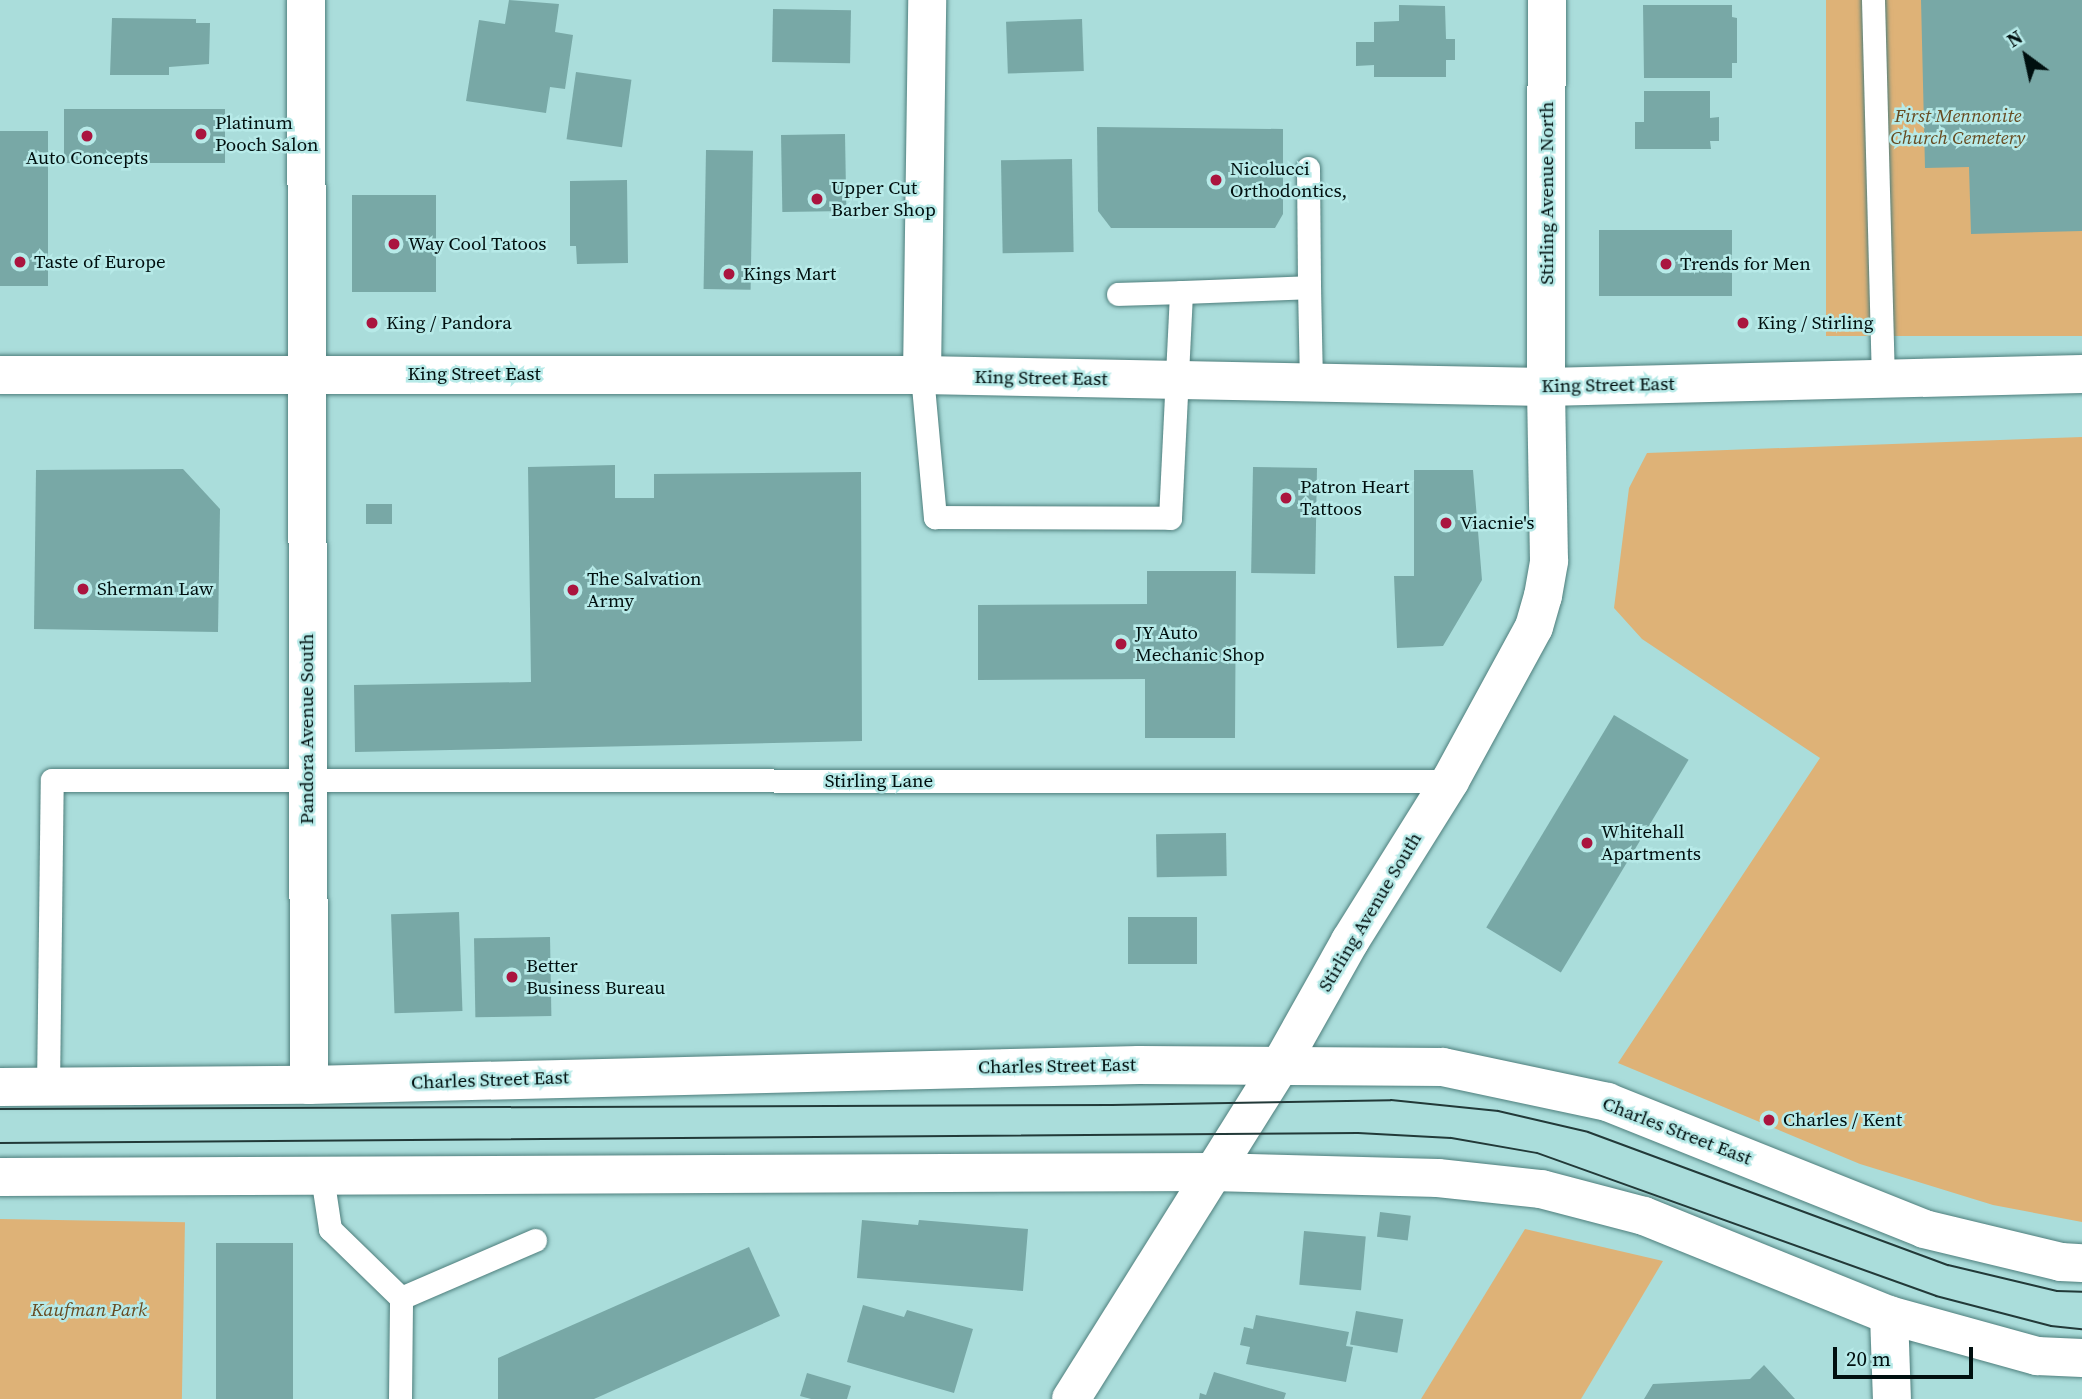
<!DOCTYPE html>
<style>
body{margin:0}
#map{position:relative;width:2082px;height:1399px;overflow:hidden;background:#aadddb;font-family:"Source Serif 4",serif}
div>[style]{position:absolute}
.green>*{inset:0;background:#deb277;transform-origin:0 0}
.building>*{inset:0;background:#78a8a6;transform-origin:0 0}
.roads{filter:drop-shadow(0 0 2px #4e7e7c) drop-shadow(0 0 2px #4e7e7c)}
.service>*{height:23px;margin:-11.5px;padding:0 11.5px;transform-origin:11.5px;border-radius:11.5px;background:#fff}
.minor>*{height:38px;margin:-19px;padding:0 19px;transform-origin:19px;border-radius:19px;background:#fff}
.tertiary>*{height:38px;margin:-19px;padding:0 19px;transform-origin:19px;border-radius:19px;background:#fff}
.secondary>*{height:38px;margin:-19px;padding:0 19px;transform-origin:19px;border-radius:19px;background:#fff}
.tram>*{height:2px;margin:-1px;padding:0 1px;transform-origin:1px;border-radius:1px;background:#223938}
.dots>*{width:19px;height:19px;translate:-50% -50%;box-sizing:border-box;border:4px solid #b7eae8;border-radius:50%}
span{translate:-50% -50%;white-space:nowrap;text-align:center;line-height:1.15;-webkit-text-stroke:5px #b7eae8;paint-order:stroke}
.park-label{font-size:19px;color:#674a20;font-style:italic}
.poi-label{font-size:19px;color:#000f0f}
.left{translate:0 -50%;text-align:left}
.street-label{font-size:19px;color:#000f0f}
.north{position:absolute;left:1991px;top:21px;width:70px;height:70px;-webkit-text-stroke:5px #b7eae8;paint-order:stroke;rotate:327deg;font-size:19px;font-weight:700;line-height:28px;text-align:center;color:#000f0f}
.north::after{content:'';display:block;margin:auto;width:24px;height:32px;background:#000f0f;clip-path:polygon(50% 0,100% 100%,50% 72%,0 100%)}
.scale{position:absolute;left:1833px;top:1347px;width:140px;height:32px;box-sizing:border-box;border:4px solid #000f0f;border-top:0;padding-left:9px;font-size:21px;line-height:24px;white-space:nowrap;color:#000f0f;-webkit-text-stroke:5px #b7eae8;paint-order:stroke}
</style>
<div id="map">
<div class="green">
<i style="left:1826px;top:0;width:256px;height:336px"></i>
<i style="clip-path:polygon(2082px 437px,2082px 1222px,1993px 1205px,1860px 1164px,1618px 1063px,1820px 758px,1642px 639px,1614px 608px,1629px 488px,1647px 453px)"></i>
<i style="left:0;top:1219px;width:185px;height:180px;rotate:1deg"></i>
<i style="clip-path:polygon(1525px 1229px,1663px 1261px,1581px 1399px,1421px 1399px)"></i>
</div>
<div class="building">
<i style="clip-path:polygon(509px 0,559px 4px,555px 32px,573px 35px,565px 89px,550px 87px,546px 113px,466px 101px,479px 20px,505px 24px)"></i>
<i style="clip-path:polygon(1921px 0,2082px 0,2082px 231px,1971px 234px,1969px 167px,1925px 168px)"></i>
<i style="clip-path:polygon(1399px 5px,1445px 6px,1446px 39px,1455px 39px,1455px 60px,1446px 60px,1446px 77px,1374px 77px,1374px 65px,1356px 66px,1356px 42px,1374px 42px,1374px 22px,1399px 21px)"></i>
<i style="clip-path:polygon(1643px 5px,1732px 5px,1732px 17px,1737px 18px,1737px 63px,1732px 63px,1732px 78px,1644px 78px)"></i>
<i style="left:773px;top:9px;width:78px;height:53px;rotate:1deg"></i>
<i style="clip-path:polygon(112px 18px,196px 19px,196px 23px,210px 23px,209px 64px,169px 67px,169px 75px,110px 75px)"></i>
<i style="left:1082px;top:19px;width:52px;height:76px;rotate:88deg"></i>
<i style="left:576px;top:72px;width:56px;height:68px;rotate:8deg"></i>
<i style="clip-path:polygon(1644px 91px,1710px 91px,1710px 118px,1719px 117px,1719px 141px,1710px 141px,1711px 149px,1635px 149px,1635px 122px,1644px 122px)"></i>
<i style="left:64px;top:109px;width:161px;height:54px"></i>
<i style="clip-path:polygon(1097px 127px,1283px 129px,1283px 214px,1275px 228px,1111px 228px,1098px 211px)"></i>
<i style="left:48px;top:131px;width:155px;height:48px;rotate:90deg"></i>
<i style="left:845px;top:134px;width:77px;height:64px;rotate:89deg"></i>
<i style="left:706px;top:150px;width:47px;height:139px;rotate:1deg"></i>
<i style="left:1072px;top:159px;width:93px;height:71px;rotate:89deg"></i>
<i style="clip-path:polygon(627px 180px,628px 263px,577px 264px,576px 246px,570px 246px,570px 181px)"></i>
<i style="left:436px;top:195px;width:97px;height:84px;rotate:90deg"></i>
<i style="left:1732px;top:230px;width:66px;height:133px;rotate:90deg"></i>
<i style="clip-path:polygon(615px 465px,615px 498px,654px 498px,654px 474px,861px 472px,862px 741px,355px 752px,354px 685px,531px 682px,528px 467px)"></i>
<i style="left:1253px;top:467px;width:64px;height:106px;rotate:1deg"></i>
<i style="clip-path:polygon(183px 469px,220px 509px,218px 632px,34px 629px,36px 470px)"></i>
<i style="clip-path:polygon(1414px 470px,1473px 470px,1482px 580px,1443px 646px,1397px 648px,1394px 576px,1414px 576px)"></i>
<i style="left:366px;top:504px;width:26px;height:20px"></i>
<i style="clip-path:polygon(1147px 571px,1236px 571px,1235px 738px,1145px 738px,1145px 679px,978px 680px,978px 605px,1147px 604px)"></i>
<i style="left:1614px;top:715px;width:87px;height:248px;rotate:31deg"></i>
<i style="left:1226px;top:833px;width:43px;height:70px;rotate:89deg"></i>
<i style="left:459px;top:912px;width:99px;height:68px;rotate:88deg"></i>
<i style="left:1128px;top:917px;width:69px;height:47px"></i>
<i style="left:550px;top:937px;width:79px;height:76px;rotate:89deg"></i>
<i style="left:1380px;top:1212px;width:31px;height:25px;rotate:7deg"></i>
<i style="clip-path:polygon(862px 1220px,918px 1225px,919px 1220px,1028px 1229px,1023px 1291px,857px 1278px)"></i>
<i style="left:1304px;top:1231px;width:62px;height:54px;rotate:5deg"></i>
<i style="left:216px;top:1243px;width:77px;height:156px"></i>
<i style="clip-path:polygon(749px 1247px,780px 1316px,594px 1399px,498px 1399px,498px 1358px)"></i>
<i style="clip-path:polygon(863px 1305px,904px 1317px,907px 1310px,973px 1329px,954px 1393px,847px 1362px)"></i>
<i style="left:1356px;top:1311px;width:48px;height:34px;rotate:10deg"></i>
<i style="clip-path:polygon(1256px 1315px,1349px 1332px,1346px 1346px,1353px 1347px,1346px 1382px,1246px 1364px,1250px 1347px,1240px 1345px,1244px 1327px,1253px 1329px)"></i>
<i style="clip-path:polygon(1764px 1365px,1795px 1399px,1644px 1399px,1653px 1384px,1750px 1379px)"></i>
<i style="clip-path:polygon(1214px 1372px,1286px 1393px,1284px 1399px,1199px 1399px,1200px 1393px,1206px 1395px)"></i>
<i style="clip-path:polygon(807px 1373px,851px 1386px,847px 1399px,811px 1399px,800px 1396px)"></i>
</div>
<div class="roads">
<div class="service">
<i style="left:1873px;top:0;width:378px;rotate:88.5deg"></i>
<i style="left:1308px;top:168px;width:119px;rotate:89.5deg"></i>
<i style="left:1181px;top:292px;width:128px;rotate:-2.2deg"></i>
<i style="left:1309px;top:287px;width:95px;rotate:88.8deg"></i>
<i style="left:922px;top:375px;width:143px;rotate:84.8deg"></i>
<i style="left:935px;top:517px;width:235px;rotate:0.2deg"></i>
<i style="left:1170px;top:518px;width:226px;rotate:-87.2deg"></i>
<i style="left:1181px;top:292px;width:63px;rotate:178.2deg"></i>
<i style="left:48px;top:1088px;width:308px;rotate:-89.3deg"></i>
<i style="left:52px;top:780px;width:1398px;rotate:0.04deg"></i>
<i style="left:322px;top:1176px;width:54px;rotate:81.4deg"></i>
<i style="left:330px;top:1229px;width:99px;rotate:44.2deg"></i>
<i style="left:400px;top:1399px;width:101px;rotate:-89.4deg"></i>
<i style="left:401px;top:1298px;width:146px;rotate:-23.4deg"></i>
</div>
<div class="minor">
<i style="left:306px;top:0;width:1085px;rotate:89.84deg"></i>
<i style="left:922px;top:375px;width:375px;rotate:-89.2deg"></i>
<i style="left:1546px;top:387px;width:387px;rotate:-89.9deg"></i>
<i style="left:1889px;top:1315px;width:84px;rotate:88deg"></i>
</div>
<div class="tertiary">
<i style="left:1071px;top:1399px;width:395px;rotate:-57.9deg"></i>
<i style="left:1281px;top:1064px;width:141px;rotate:-60.7deg"></i>
<i style="left:1350px;top:941px;width:189px;rotate:-58deg"></i>
<i style="left:1450px;top:781px;width:175px;rotate:-61.4deg"></i>
<i style="left:1534px;top:627px;width:32px;rotate:-74deg"></i>
<i style="left:1543px;top:596px;width:36px;rotate:-80deg"></i>
<i style="left:1549px;top:561px;width:174px;rotate:-91deg"></i>
</div>
<div class="secondary">
<i style="left:0;top:375px;width:922px"></i>
<i style="left:922px;top:375px;width:624px;rotate:1.1deg"></i>
<i style="left:1546px;top:387px;width:536px;rotate:-1.39deg"></i>
<i style="left:0;top:1087px;width:309px;rotate:-0.4deg"></i>
<i style="left:309px;top:1085px;width:830px;rotate:-1.38deg"></i>
<i style="left:1139px;top:1065px;width:304px;rotate:0.4deg"></i>
<i style="left:1443px;top:1067px;width:168px;rotate:12deg"></i>
<i style="left:1607px;top:1102px;width:341px;rotate:21.8deg"></i>
<i style="left:1924px;top:1229px;width:141px;rotate:13.5deg"></i>
<i style="left:2061px;top:1262px;width:21px;rotate:3deg"></i>
<i style="left:0;top:1177px;width:1212px;rotate:-0.24deg"></i>
<i style="left:1212px;top:1172px;width:226px;rotate:1.5deg"></i>
<i style="left:1438px;top:1178px;width:104px;rotate:6.1deg"></i>
<i style="left:1541px;top:1189px;width:106px;rotate:14.7deg"></i>
<i style="left:1644px;top:1216px;width:264px;rotate:22deg"></i>
<i style="left:1889px;top:1315px;width:154px;rotate:15.5deg"></i>
<i style="left:2037px;top:1356px;width:45px;rotate:2.5deg"></i>
</div>
</div>
<div class="tram">
<i style="left:0;top:1109px;width:1112px;rotate:-0.21deg"></i>
<i style="left:1112px;top:1105px;width:279px;rotate:-1deg"></i>
<i style="left:1391px;top:1100px;width:108px;rotate:5.9deg"></i>
<i style="left:1498px;top:1111px;width:92px;rotate:13.1deg"></i>
<i style="left:1588px;top:1132px;width:384px;rotate:20.3deg"></i>
<i style="left:1948px;top:1265px;width:112px;rotate:13.4deg"></i>
<i style="left:2057px;top:1291px;width:25px;rotate:2deg"></i>
<i style="left:0;top:1143px;width:1358px;rotate:-0.42deg"></i>
<i style="left:1358px;top:1133px;width:93px;rotate:3.1deg"></i>
<i style="left:1451px;top:1138px;width:87px;rotate:9.9deg"></i>
<i style="left:1537px;top:1153px;width:424px;rotate:19.7deg"></i>
<i style="left:1936px;top:1296px;width:119px;rotate:14.6deg"></i>
<i style="left:2051px;top:1326px;width:31px;rotate:6deg"></i>
</div>
<div class="dots">
<i style="left:201px;top:134px;background:#aa153f"></i>
<i style="left:87px;top:136px;background:#aa153f"></i>
<i style="left:1216px;top:180px;background:#aa153f"></i>
<i style="left:817px;top:199px;background:#aa153f"></i>
<i style="left:394px;top:244px;background:#aa153f"></i>
<i style="left:20px;top:262px;background:#aa153f"></i>
<i style="left:1666px;top:264px;background:#aa153f"></i>
<i style="left:729px;top:274px;background:#aa153f"></i>
<i style="left:372px;top:323px;background:#aa153f"></i>
<i style="left:1743px;top:323px;background:#aa153f"></i>
<i style="left:1286px;top:498px;background:#aa153f"></i>
<i style="left:1446px;top:523px;background:#aa153f"></i>
<i style="left:83px;top:589px;background:#aa153f"></i>
<i style="left:573px;top:590px;background:#aa153f"></i>
<i style="left:1121px;top:644px;background:#aa153f"></i>
<i style="left:1587px;top:843px;background:#aa153f"></i>
<i style="left:512px;top:977px;background:#aa153f"></i>
<i style="left:1769px;top:1120px;background:#aa153f"></i>
</div>
<div class="park-label">
<span style="left:1958px;top:127px">First Mennonite<br>Church Cemetery</span>
<span style="left:89px;top:1310px">Kaufman Park</span>
</div>
<div class="poi-label">
<span class="left" style="left:215px;top:134px">Platinum<br>Pooch Salon</span>
<span style="left:87px;top:158px">Auto Concepts</span>
<span class="left" style="left:1230px;top:180px">Nicolucci<br>Orthodontics,</span>
<span class="left" style="left:831px;top:199px">Upper Cut<br>Barber Shop</span>
<span class="left" style="left:408px;top:244px">Way Cool Tatoos</span>
<span class="left" style="left:34px;top:262px">Taste of Europe</span>
<span class="left" style="left:1680px;top:264px">Trends for Men</span>
<span class="left" style="left:743px;top:274px">Kings Mart</span>
<span class="left" style="left:386px;top:323px">King / Pandora</span>
<span class="left" style="left:1757px;top:323px">King / Stirling</span>
<span class="left" style="left:1300px;top:498px">Patron Heart<br>Tattoos</span>
<span class="left" style="left:1460px;top:523px">Viacnie's</span>
<span class="left" style="left:587px;top:590px">The Salvation<br>Army</span>
<span class="left" style="left:97px;top:589px">Sherman Law</span>
<span class="left" style="left:1135px;top:644px">JY Auto<br>Mechanic Shop</span>
<span class="left" style="left:1601px;top:843px">Whitehall<br>Apartments</span>
<span class="left" style="left:526px;top:977px">Better<br>Business Bureau</span>
<span class="left" style="left:1783px;top:1120px">Charles / Kent</span>
</div>
<div class="street-label">
<span style="left:1547px;top:193px;rotate:-90deg">Stirling Avenue North</span>
<span style="left:474px;top:374px">King Street East</span>
<span style="left:1041px;top:378px;rotate:1deg">King Street East</span>
<span style="left:1608px;top:385px;rotate:-1deg">King Street East</span>
<span style="left:307px;top:729px;rotate:-90deg">Pandora Avenue South</span>
<span style="left:879px;top:781px">Stirling Lane</span>
<span style="left:1370px;top:912px;rotate:-59deg">Stirling Avenue South</span>
<span style="left:1057px;top:1066px;rotate:-1deg">Charles Street East</span>
<span style="left:490px;top:1080px;rotate:-2deg">Charles Street East</span>
<span style="left:1677px;top:1131px;rotate:21deg">Charles Street East</span>
</div>
<div class="north">N</div>
<div class="scale">20 m</div>
</div>
